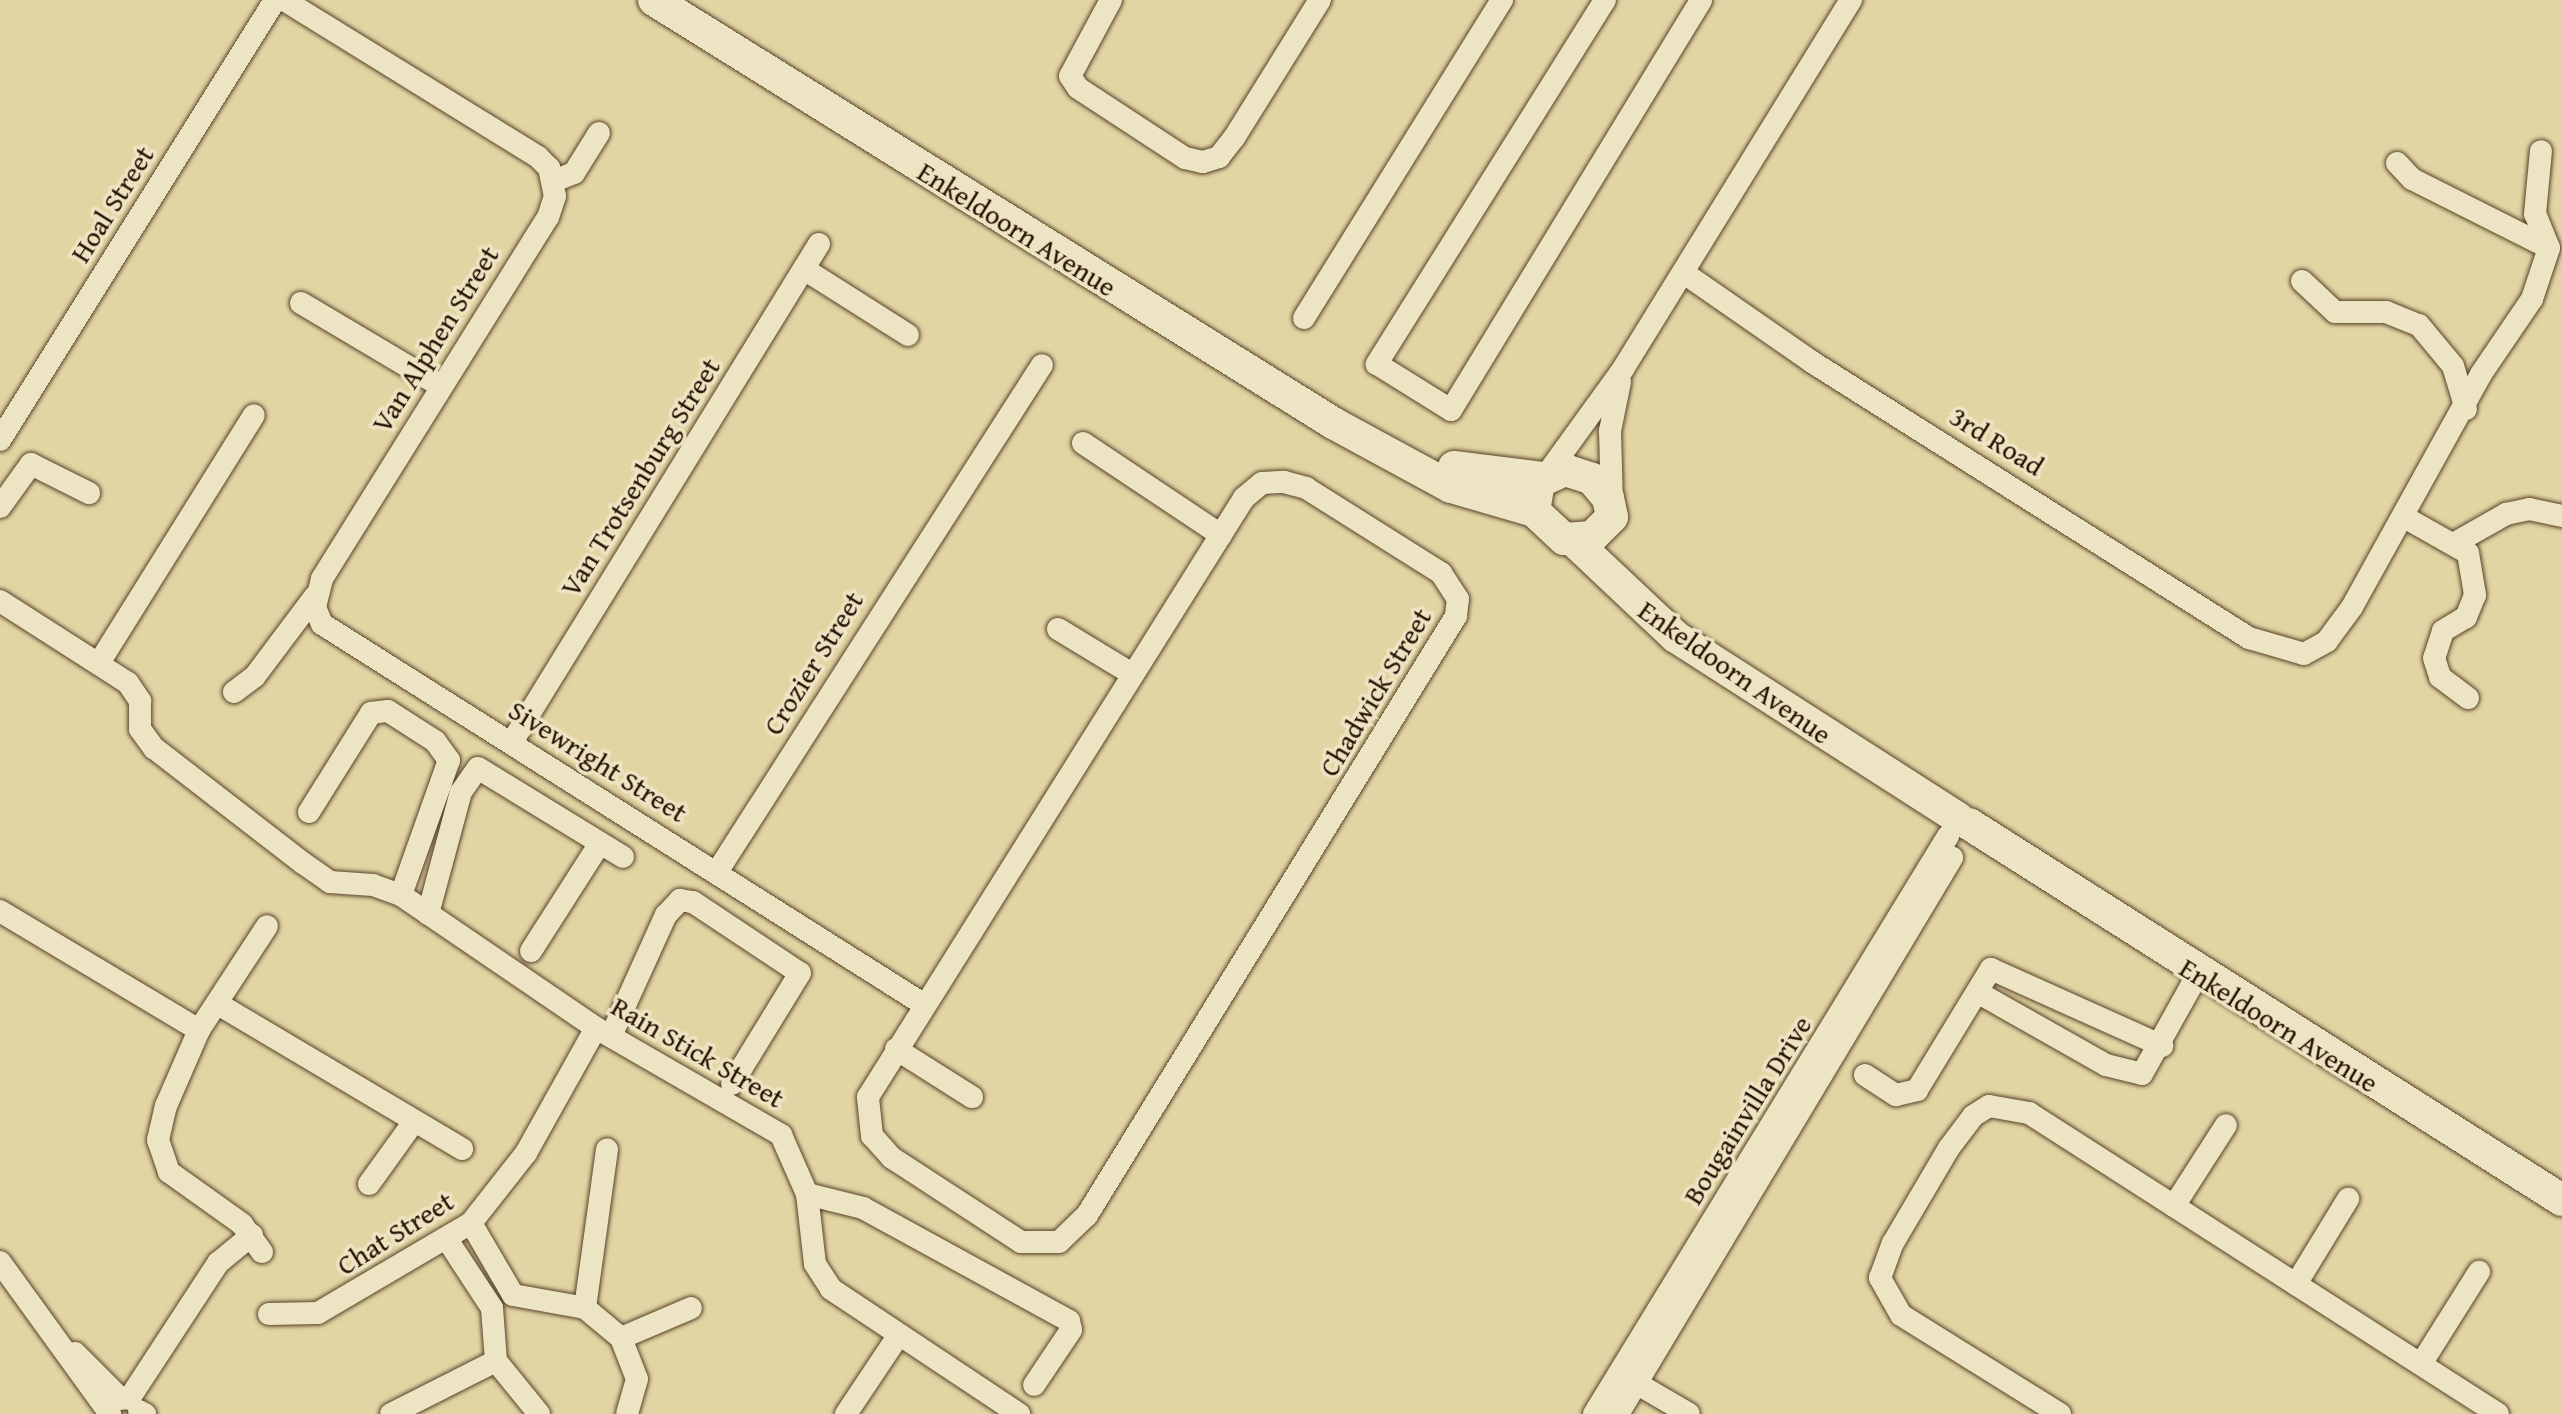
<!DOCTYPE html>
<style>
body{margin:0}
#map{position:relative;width:2562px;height:1414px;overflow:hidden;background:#e3d5a3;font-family:"Gentium Book Plus",serif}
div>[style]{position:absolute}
.roads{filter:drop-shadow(0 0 2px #56422a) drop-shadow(0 0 2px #56422a)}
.street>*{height:22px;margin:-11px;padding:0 11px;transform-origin:11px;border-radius:11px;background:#ede4c3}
.secondary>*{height:32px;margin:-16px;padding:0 16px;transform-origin:16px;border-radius:16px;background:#ede4c3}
span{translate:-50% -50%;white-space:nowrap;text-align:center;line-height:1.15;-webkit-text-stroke:7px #ede4c3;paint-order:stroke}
.street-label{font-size:28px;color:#271102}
</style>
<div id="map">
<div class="roads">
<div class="street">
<i style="left:284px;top:0;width:299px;rotate:31.7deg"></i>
<i style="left:538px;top:157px;width:16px;rotate:45deg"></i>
<i style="left:549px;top:168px;width:29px;rotate:78deg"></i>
<i style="left:555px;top:196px;width:22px;rotate:108deg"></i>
<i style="left:548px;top:217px;width:427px;rotate:122deg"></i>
<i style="left:322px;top:579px;width:29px;rotate:104deg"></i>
<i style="left:315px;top:607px;width:18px;rotate:68deg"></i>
<i style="left:322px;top:624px;width:711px;rotate:32.3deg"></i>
<i style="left:1111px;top:0;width:86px;rotate:118.3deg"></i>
<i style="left:1070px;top:76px;width:14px;rotate:56deg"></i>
<i style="left:1078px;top:88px;width:128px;rotate:33.2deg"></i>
<i style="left:1185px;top:158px;width:18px;rotate:13deg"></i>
<i style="left:1203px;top:162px;width:17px;rotate:-17deg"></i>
<i style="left:1219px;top:157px;width:24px;rotate:-52deg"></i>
<i style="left:1234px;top:138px;width:163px;rotate:-58.1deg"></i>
<i style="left:1605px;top:0;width:430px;rotate:122.1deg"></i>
<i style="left:1377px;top:364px;width:87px;rotate:31.9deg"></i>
<i style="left:1451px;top:410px;width:480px;rotate:-58.6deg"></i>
<i style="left:2397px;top:163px;width:22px;rotate:47deg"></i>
<i style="left:2412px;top:179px;width:153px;rotate:26.7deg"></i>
<i style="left:554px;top:181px;width:22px;rotate:-22deg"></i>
<i style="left:574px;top:173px;width:47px;rotate:-58deg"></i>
<i style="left:804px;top:269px;width:123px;rotate:32.4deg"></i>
<i style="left:1684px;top:273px;width:156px;rotate:34.8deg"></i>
<i style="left:1812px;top:362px;width:517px;rotate:32.28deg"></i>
<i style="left:2249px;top:638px;width:57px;rotate:16.2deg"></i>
<i style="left:2304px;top:654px;width:26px;rotate:-29deg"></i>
<i style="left:2327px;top:641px;width:42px;rotate:-53.7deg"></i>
<i style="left:2352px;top:607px;width:266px;rotate:-61deg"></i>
<i style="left:2481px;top:374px;width:91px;rotate:-55.8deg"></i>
<i style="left:2532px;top:299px;width:54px;rotate:-71.6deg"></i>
<i style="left:2549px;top:248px;width:37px;rotate:-112deg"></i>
<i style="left:2535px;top:214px;width:63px;rotate:-84.6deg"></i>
<i style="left:2302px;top:281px;width:45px;rotate:43.2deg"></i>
<i style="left:2335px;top:312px;width:51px"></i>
<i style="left:2386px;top:312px;width:35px;rotate:22deg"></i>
<i style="left:2419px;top:325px;width:53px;rotate:50.3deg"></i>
<i style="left:2453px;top:366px;width:45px;rotate:73.2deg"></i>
<i style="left:301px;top:303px;width:163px;rotate:30.7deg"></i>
<i style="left:1304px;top:318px;width:375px;rotate:-58.1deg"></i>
<i style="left:0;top:440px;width:519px;rotate:-57.99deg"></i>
<i style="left:1083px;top:443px;width:166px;rotate:33.7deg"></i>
<i style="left:1547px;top:474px;width:130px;rotate:-54.1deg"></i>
<i style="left:1623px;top:369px;width:434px;rotate:-58.3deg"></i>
<i style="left:1284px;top:482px;width:23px;rotate:15deg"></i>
<i style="left:1306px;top:488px;width:160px;rotate:32.2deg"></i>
<i style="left:1441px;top:573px;width:31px;rotate:57deg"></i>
<i style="left:1458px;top:599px;width:17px;rotate:97deg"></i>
<i style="left:1456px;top:616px;width:704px;rotate:121.63deg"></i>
<i style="left:1087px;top:1215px;width:39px;rotate:136deg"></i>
<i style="left:1059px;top:1242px;width:38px;rotate:180deg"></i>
<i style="left:1021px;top:1242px;width:154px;rotate:-146.9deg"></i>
<i style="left:892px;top:1158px;width:30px;rotate:-132deg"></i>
<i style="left:872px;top:1136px;width:39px;rotate:-96deg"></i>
<i style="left:868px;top:1097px;width:707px;rotate:-57.88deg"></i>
<i style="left:1244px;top:498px;width:23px;rotate:-40deg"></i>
<i style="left:1262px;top:483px;width:22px;rotate:-3deg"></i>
<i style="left:1612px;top:506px;width:75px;rotate:-91.5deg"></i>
<i style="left:1610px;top:431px;width:50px;rotate:-78.5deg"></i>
<i style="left:0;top:507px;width:53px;rotate:-54.2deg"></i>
<i style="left:31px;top:464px;width:65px;rotate:26.6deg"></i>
<i style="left:2404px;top:517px;width:73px;rotate:29.4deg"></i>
<i style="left:2468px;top:553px;width:43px;rotate:80.5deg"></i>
<i style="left:2475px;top:595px;width:24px;rotate:112deg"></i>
<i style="left:2466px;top:617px;width:27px;rotate:149deg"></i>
<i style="left:2443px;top:631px;width:28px;rotate:108deg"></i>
<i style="left:2434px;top:658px;width:20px;rotate:72deg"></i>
<i style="left:2440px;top:677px;width:35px;rotate:37deg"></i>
<i style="left:2455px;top:543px;width:59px;rotate:-29.6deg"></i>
<i style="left:2506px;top:514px;width:24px;rotate:-12deg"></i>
<i style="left:2529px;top:509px;width:34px;rotate:12deg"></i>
<i style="left:0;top:601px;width:152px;rotate:32.6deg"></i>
<i style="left:128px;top:683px;width:22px;rotate:56deg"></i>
<i style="left:140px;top:701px;width:28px;rotate:90deg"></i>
<i style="left:140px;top:729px;width:24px;rotate:54deg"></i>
<i style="left:154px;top:748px;width:188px;rotate:37.7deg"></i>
<i style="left:303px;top:863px;width:33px;rotate:35deg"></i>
<i style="left:330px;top:882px;width:43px;rotate:4deg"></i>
<i style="left:373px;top:885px;width:30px;rotate:20deg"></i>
<i style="left:401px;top:895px;width:236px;rotate:34.3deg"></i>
<i style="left:596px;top:1028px;width:214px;rotate:30deg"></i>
<i style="left:781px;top:1135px;width:64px;rotate:66.2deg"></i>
<i style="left:807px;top:1194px;width:70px;rotate:83.5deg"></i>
<i style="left:815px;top:1264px;width:30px;rotate:57deg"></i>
<i style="left:831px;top:1289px;width:226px;rotate:33.6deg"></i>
<i style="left:1058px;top:629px;width:87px;rotate:31.3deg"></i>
<i style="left:99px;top:663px;width:292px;rotate:-58deg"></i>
<i style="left:234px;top:692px;width:26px;rotate:-37deg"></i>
<i style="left:255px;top:676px;width:100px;rotate:-53.1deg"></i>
<i style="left:512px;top:742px;width:585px;rotate:-58.35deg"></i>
<i style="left:309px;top:812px;width:117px;rotate:-57.9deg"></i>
<i style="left:371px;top:713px;width:17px;rotate:-7deg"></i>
<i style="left:388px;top:711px;width:56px;rotate:32.6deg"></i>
<i style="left:435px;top:741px;width:24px;rotate:54deg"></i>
<i style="left:449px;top:760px;width:143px;rotate:109.6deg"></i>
<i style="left:717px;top:872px;width:602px;rotate:-57.34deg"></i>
<i style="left:0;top:911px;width:232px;rotate:30.9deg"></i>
<i style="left:428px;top:914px;width:126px;rotate:-74.9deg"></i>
<i style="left:461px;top:792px;width:29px;rotate:-55deg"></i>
<i style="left:478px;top:768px;width:170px;rotate:31.5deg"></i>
<i style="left:531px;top:951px;width:128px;rotate:-57.4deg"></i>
<i style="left:1977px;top:992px;width:148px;rotate:29.5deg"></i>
<i style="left:2106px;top:1065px;width:37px;rotate:14deg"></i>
<i style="left:2142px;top:1074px;width:115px;rotate:-60.8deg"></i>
<i style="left:218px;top:1004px;width:284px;rotate:30.7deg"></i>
<i style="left:611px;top:1036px;width:133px;rotate:-65.6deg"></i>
<i style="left:666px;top:915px;width:21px;rotate:-47deg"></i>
<i style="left:680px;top:900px;width:13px;rotate:9deg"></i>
<i style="left:693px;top:902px;width:128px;rotate:33.6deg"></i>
<i style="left:800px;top:973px;width:130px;rotate:121.5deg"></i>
<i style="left:896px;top:1049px;width:90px;rotate:32.3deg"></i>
<i style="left:1865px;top:1075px;width:37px;rotate:33deg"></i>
<i style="left:1896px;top:1095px;width:22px;rotate:-13deg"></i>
<i style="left:1917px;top:1090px;width:142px;rotate:-58.6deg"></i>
<i style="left:1991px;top:969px;width:188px;rotate:24.2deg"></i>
<i style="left:369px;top:1184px;width:75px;rotate:-54.2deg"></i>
<i style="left:807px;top:1194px;width:58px;rotate:14deg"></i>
<i style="left:863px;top:1208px;width:235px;rotate:28.7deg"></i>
<i style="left:1069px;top:1321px;width:9px;rotate:77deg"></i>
<i style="left:1071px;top:1330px;width:66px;rotate:123.9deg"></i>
<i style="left:2174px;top:1206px;width:96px;rotate:-57.3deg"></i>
<i style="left:471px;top:1223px;width:83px;rotate:59.7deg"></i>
<i style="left:513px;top:1295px;width:73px;rotate:10.2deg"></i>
<i style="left:585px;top:1308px;width:47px;rotate:39.8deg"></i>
<i style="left:621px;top:1338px;width:44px;rotate:68.7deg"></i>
<i style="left:637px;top:1379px;width:36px;rotate:106deg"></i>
<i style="left:448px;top:1241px;width:80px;rotate:56.7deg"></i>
<i style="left:492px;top:1308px;width:53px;rotate:85.7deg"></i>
<i style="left:496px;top:1361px;width:68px;rotate:50.9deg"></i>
<i style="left:262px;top:1252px;width:34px;rotate:-126deg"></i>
<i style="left:242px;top:1224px;width:90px;rotate:-144.5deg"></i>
<i style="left:169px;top:1172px;width:34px;rotate:-109deg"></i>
<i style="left:158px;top:1140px;width:35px;rotate:-77deg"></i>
<i style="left:166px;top:1106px;width:83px;rotate:-66.5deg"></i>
<i style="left:199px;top:1030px;width:124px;rotate:-56.8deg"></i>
<i style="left:0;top:1262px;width:188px;rotate:54.1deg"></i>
<i style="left:2296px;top:1284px;width:100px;rotate:-58.5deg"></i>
<i style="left:585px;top:1308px;width:160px;rotate:-82.1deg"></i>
<i style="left:269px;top:1314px;width:49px;rotate:-1.2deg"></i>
<i style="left:318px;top:1313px;width:178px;rotate:-30.5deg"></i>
<i style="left:471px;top:1223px;width:89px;rotate:-51.8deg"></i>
<i style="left:526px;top:1153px;width:143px;rotate:-60.8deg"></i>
<i style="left:621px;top:1338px;width:76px;rotate:-23.2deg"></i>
<i style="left:75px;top:1353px;width:65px;rotate:45deg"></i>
<i style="left:2421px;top:1364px;width:109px;rotate:-57.8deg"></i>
<i style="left:1624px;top:1376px;width:75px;rotate:30.3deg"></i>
<i style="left:129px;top:1399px;width:163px;rotate:-56.8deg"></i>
<i style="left:218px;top:1263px;width:44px;rotate:-39.5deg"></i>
<i style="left:139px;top:1411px;width:7px;rotate:27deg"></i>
<i style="left:391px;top:1414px;width:118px;rotate:-26.8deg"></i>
<i style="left:846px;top:1414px;width:94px;rotate:-56.3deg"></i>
<i style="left:1594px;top:1414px;width:678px;rotate:-58.51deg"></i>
<i style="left:1618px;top:1414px;width:649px;rotate:-59.01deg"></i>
<i style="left:2060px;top:1414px;width:187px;rotate:-148.1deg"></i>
<i style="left:1901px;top:1315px;width:43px;rotate:-119.6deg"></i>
<i style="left:1880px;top:1278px;width:37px;rotate:-70deg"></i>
<i style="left:1893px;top:1243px;width:110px;rotate:-59.5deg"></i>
<i style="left:1949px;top:1148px;width:40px;rotate:-53deg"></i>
<i style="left:1973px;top:1116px;width:19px;rotate:-32deg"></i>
<i style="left:1989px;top:1106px;width:41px;rotate:9.9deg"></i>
<i style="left:2029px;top:1113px;width:557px;rotate:32.69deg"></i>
</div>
<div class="secondary">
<i style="left:654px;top:0;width:800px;rotate:31.92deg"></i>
<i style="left:1333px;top:423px;width:134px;rotate:28.5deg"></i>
<i style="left:1451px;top:487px;width:86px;rotate:16.1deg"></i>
<i style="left:1454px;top:467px;width:89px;rotate:7.1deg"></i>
<i style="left:1565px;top:470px;width:28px;rotate:18deg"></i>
<i style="left:1592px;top:479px;width:25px;rotate:50deg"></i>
<i style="left:1608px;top:498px;width:19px;rotate:78deg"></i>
<i style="left:1612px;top:517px;width:28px;rotate:135deg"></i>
<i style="left:1592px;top:537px;width:28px;rotate:176deg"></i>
<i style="left:1564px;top:539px;width:41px;rotate:-137deg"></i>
<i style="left:1534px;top:511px;width:29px;rotate:-80deg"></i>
<i style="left:1539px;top:482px;width:29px;rotate:-25deg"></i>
<i style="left:1574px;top:541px;width:140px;rotate:43.3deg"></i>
<i style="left:1676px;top:637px;width:335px;rotate:32.7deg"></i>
<i style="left:1969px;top:824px;width:702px;rotate:32.38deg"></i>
</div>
</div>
<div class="street-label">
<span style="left:112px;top:204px;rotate:-58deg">Hoal Street</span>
<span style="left:1017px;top:229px;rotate:32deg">Enkeldoorn Avenue</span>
<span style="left:435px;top:339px;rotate:-58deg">Van Alphen Street</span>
<span style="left:1997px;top:441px;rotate:32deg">3rd Road</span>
<span style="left:640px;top:477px;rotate:-58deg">Van Trotsenburg Street</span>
<span style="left:813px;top:663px;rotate:-58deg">Crozier Street</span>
<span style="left:1735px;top:672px;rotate:35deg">Enkeldoorn Avenue</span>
<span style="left:1375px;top:692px;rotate:-59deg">Chadwick Street</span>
<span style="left:598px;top:761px;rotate:32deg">Sivewright Street</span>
<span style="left:2279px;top:1025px;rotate:32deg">Enkeldoorn Avenue</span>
<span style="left:698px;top:1052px;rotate:30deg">Rain Stick Street</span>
<span style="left:1747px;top:1110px;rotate:-58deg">Bougainvilla Drive</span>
<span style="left:395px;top:1233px;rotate:-32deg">Chat Street</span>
</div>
</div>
